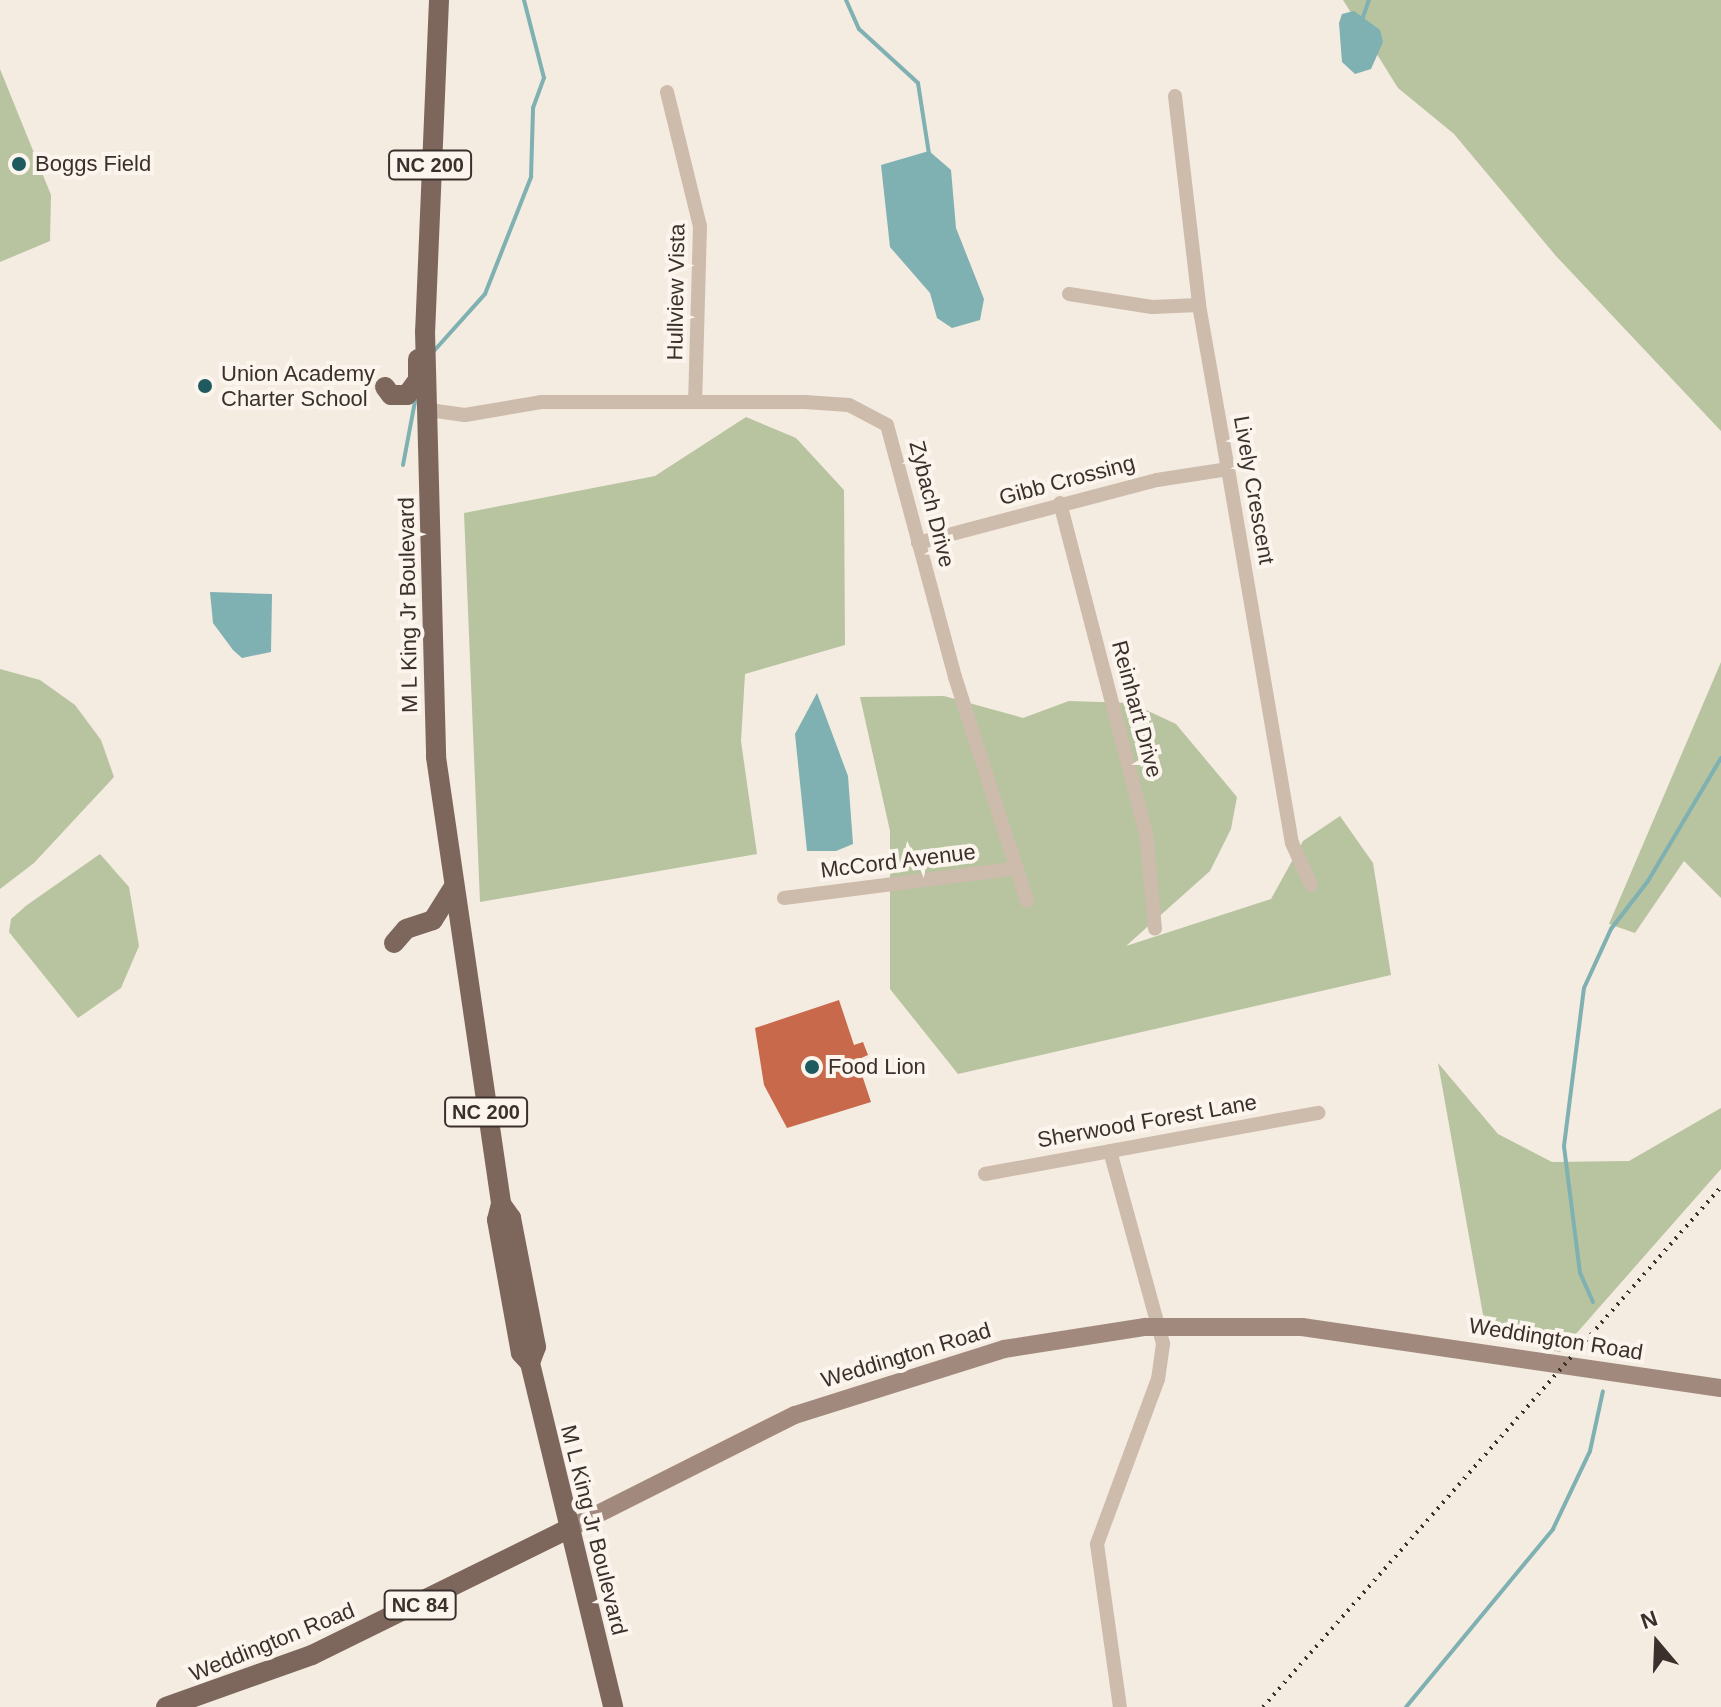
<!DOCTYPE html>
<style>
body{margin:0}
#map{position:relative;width:1721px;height:1707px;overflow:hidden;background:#f4ebe1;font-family:Arial,sans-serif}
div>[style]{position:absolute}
.green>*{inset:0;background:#b8c4a0}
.water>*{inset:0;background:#7fb0b2}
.stream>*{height:4px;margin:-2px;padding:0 2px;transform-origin:2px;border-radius:2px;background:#7fb0b2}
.building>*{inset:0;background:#c8694b}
.street>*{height:14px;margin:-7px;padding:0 7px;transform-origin:7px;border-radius:7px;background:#cdbbac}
.secondary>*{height:18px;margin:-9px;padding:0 9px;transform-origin:9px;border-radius:9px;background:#a18a7d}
.primary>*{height:20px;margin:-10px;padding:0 10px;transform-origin:10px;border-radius:10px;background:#7d675c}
.rail>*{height:4px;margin-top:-2px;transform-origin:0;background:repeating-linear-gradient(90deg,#3b302b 0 2px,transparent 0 8px)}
.dots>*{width:22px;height:22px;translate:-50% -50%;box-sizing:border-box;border:4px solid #fbf5ee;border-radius:50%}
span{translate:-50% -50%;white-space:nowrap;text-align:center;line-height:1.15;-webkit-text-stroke:8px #fbf5ee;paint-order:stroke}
.shield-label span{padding:2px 6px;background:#fbf5ee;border:2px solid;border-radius:6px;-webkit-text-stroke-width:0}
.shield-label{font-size:20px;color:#3b302b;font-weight:700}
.poi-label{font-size:22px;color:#3b302b}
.left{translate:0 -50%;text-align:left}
.street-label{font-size:22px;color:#3b302b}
.north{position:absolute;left:1617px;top:1603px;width:80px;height:80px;-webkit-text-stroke:6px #fbf5ee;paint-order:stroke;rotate:341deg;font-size:22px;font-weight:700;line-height:32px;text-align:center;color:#3b302b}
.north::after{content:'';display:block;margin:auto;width:28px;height:36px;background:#3b302b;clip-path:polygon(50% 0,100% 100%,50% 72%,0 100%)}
</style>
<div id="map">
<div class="green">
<i style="clip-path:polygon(1343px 0,1721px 0,1721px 431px,1556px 256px,1454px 134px,1398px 88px)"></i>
<i style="clip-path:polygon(0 69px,51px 195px,50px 241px,0 262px)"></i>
<i style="clip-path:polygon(746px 417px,796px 438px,844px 490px,845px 645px,745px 674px,741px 741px,757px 854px,480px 902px,464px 513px,655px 476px)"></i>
<i style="clip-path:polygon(1721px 662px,1721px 898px,1684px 861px,1635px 933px,1609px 924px)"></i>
<i style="clip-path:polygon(0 669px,40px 680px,75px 705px,101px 740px,114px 777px,34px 863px,0 889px)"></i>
<i style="clip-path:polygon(944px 696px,1023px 718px,1069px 701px,1131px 703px,1176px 724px,1237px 797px,1231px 829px,1210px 871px,1126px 946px,1271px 899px,1303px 841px,1340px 816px,1373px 863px,1391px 975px,958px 1074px,890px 989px,890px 831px,860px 697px)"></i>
<i style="clip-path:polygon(100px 854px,129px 887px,139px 946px,121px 988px,78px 1018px,9px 932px,11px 919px,27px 905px)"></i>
<i style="clip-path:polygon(1438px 1063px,1498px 1134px,1552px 1162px,1629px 1161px,1721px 1108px,1721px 1169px,1560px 1352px,1487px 1337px)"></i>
</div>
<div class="water">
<i style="clip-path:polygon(1354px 11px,1380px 30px,1383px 42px,1371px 69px,1355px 74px,1342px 62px,1339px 23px,1342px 14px)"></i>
<i style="clip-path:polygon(929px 151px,951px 170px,956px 228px,984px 299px,980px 320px,952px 328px,937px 318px,930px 293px,890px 247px,881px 165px)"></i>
<i style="clip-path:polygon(210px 592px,272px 594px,271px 652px,242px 658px,233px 650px,213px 623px)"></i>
<i style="clip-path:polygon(817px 693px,848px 776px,853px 844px,836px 851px,807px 851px,795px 734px)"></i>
</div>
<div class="stream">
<i style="left:846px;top:0;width:32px;rotate:66deg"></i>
<i style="left:859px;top:29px;width:80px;rotate:42.5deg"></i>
<i style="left:918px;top:83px;width:72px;rotate:81.2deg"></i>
<i style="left:1362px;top:20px;width:21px;rotate:-71deg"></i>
<i style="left:433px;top:352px;width:78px;rotate:-48.1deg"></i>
<i style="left:485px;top:294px;width:126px;rotate:-68.5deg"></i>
<i style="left:531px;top:177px;width:69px;rotate:-88.3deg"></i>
<i style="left:533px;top:108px;width:32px;rotate:-70deg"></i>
<i style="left:544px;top:78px;width:81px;rotate:-104.4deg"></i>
<i style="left:403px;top:465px;width:70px;rotate:-79.3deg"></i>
<i style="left:1593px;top:1302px;width:32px;rotate:-114deg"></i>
<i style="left:1580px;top:1273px;width:128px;rotate:-97.2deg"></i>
<i style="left:1564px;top:1146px;width:159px;rotate:-82.8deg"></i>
<i style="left:1584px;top:988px;width:65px;rotate:-65.4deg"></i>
<i style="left:1611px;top:929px;width:61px;rotate:-52.4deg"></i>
<i style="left:1648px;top:881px;width:143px;rotate:-59.3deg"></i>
<i style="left:1406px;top:1707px;width:231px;rotate:-50.4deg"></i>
<i style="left:1553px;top:1529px;width:86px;rotate:-64.6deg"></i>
<i style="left:1590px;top:1451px;width:61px;rotate:-77.8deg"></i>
</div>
<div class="building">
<i style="clip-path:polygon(839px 1000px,854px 1045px,863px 1042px,868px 1055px,857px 1060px,871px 1102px,787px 1128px,764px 1085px,755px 1028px)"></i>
</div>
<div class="street">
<i style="left:667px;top:92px;width:138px;rotate:76.2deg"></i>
<i style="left:700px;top:226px;width:175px;rotate:91.6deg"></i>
<i style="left:1175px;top:96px;width:210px;rotate:83.4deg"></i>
<i style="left:1199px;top:305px;width:167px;rotate:80deg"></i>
<i style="left:1228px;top:469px;width:379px;rotate:80.3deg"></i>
<i style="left:1292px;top:843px;width:46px;rotate:65.7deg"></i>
<i style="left:1069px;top:294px;width:84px;rotate:8.9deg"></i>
<i style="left:1152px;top:307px;width:47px;rotate:-2.4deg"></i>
<i style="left:429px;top:410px;width:36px;rotate:8deg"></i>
<i style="left:465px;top:415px;width:77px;rotate:-9.7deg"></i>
<i style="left:541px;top:402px;width:264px"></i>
<i style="left:805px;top:402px;width:44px;rotate:3.9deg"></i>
<i style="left:849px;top:405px;width:43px;rotate:27.8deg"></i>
<i style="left:887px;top:425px;width:261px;rotate:74.9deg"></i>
<i style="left:955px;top:677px;width:235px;rotate:72.2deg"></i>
<i style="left:1060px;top:503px;width:340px;rotate:75.4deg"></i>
<i style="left:1146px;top:832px;width:97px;rotate:84.7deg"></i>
<i style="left:918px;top:543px;width:247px;rotate:-14.8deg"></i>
<i style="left:1157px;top:480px;width:72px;rotate:-8.8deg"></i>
<i style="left:784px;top:898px;width:235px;rotate:-7.3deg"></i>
<i style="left:1110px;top:1151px;width:200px;rotate:74.6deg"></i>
<i style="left:1163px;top:1344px;width:35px;rotate:98deg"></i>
<i style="left:1158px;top:1379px;width:176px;rotate:110.3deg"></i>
<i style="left:1097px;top:1544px;width:165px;rotate:82deg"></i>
<i style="left:985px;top:1174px;width:339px;rotate:-10.4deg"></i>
</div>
<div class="secondary">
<i style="left:566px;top:1530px;width:256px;rotate:-26.7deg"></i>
<i style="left:795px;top:1415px;width:219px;rotate:-17.5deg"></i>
<i style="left:1004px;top:1349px;width:143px;rotate:-8.9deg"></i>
<i style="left:1145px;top:1327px;width:157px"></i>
<i style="left:1302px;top:1327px;width:423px;rotate:8.3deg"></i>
</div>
<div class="primary">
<i style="left:439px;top:0;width:331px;rotate:92.4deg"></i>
<i style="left:425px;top:331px;width:426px;rotate:88.5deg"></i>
<i style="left:436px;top:757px;width:452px;rotate:81.7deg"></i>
<i style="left:501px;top:1204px;width:16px;rotate:104deg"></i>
<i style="left:497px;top:1220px;width:135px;rotate:79.8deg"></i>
<i style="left:521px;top:1353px;width:13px;rotate:48deg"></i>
<i style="left:385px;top:387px;width:10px;rotate:53deg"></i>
<i style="left:391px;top:395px;width:16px"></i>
<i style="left:407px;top:395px;width:19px;rotate:-54deg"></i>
<i style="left:418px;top:380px;width:21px;rotate:-90deg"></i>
<i style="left:394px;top:943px;width:18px;rotate:-49deg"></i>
<i style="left:406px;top:929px;width:28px;rotate:-18deg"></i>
<i style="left:433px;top:920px;width:36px;rotate:-58deg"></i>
<i style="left:501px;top:1204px;width:17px;rotate:54deg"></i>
<i style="left:511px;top:1218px;width:131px;rotate:79deg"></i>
<i style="left:536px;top:1347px;width:17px;rotate:111deg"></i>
<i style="left:530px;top:1363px;width:354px;rotate:76.4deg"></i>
<i style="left:166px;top:1707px;width:155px;rotate:-19.6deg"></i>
<i style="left:312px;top:1655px;width:283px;rotate:-26.2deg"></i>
</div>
<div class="rail">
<i style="left:1263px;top:1707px;width:693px;rotate:-48.63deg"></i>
</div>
<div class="dots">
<i style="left:19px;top:164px;background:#1f5a5e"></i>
<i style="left:205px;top:386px;background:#1f5a5e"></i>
<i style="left:812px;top:1067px;background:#1f5a5e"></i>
</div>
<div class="shield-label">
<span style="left:430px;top:165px">NC 200</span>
<span style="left:486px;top:1112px">NC 200</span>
<span style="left:420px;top:1605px">NC 84</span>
</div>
<div class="poi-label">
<span class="left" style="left:35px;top:164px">Boggs Field</span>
<span class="left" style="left:221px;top:386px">Union Academy<br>Charter School</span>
<span class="left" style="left:828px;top:1067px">Food Lion</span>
</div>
<div class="street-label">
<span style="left:676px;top:292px;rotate:-89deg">Hullview Vista</span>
<span style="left:1067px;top:480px;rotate:-15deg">Gibb Crossing</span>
<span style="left:1254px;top:490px;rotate:80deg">Lively Crescent</span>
<span style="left:932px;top:504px;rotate:76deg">Zybach Drive</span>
<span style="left:408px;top:605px;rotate:-91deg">M L King Jr Boulevard</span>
<span style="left:1137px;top:709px;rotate:75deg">Reinhart Drive</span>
<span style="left:898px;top:861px;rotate:-7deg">McCord Avenue</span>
<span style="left:1147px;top:1121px;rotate:-10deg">Sherwood Forest Lane</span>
<span style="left:1556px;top:1339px;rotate:9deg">Weddington Road</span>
<span style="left:906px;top:1355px;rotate:-17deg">Weddington Road</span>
<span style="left:594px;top:1530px;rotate:76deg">M L King Jr Boulevard</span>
<span style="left:272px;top:1642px;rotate:-22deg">Weddington Road</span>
</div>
<div class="north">N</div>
</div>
